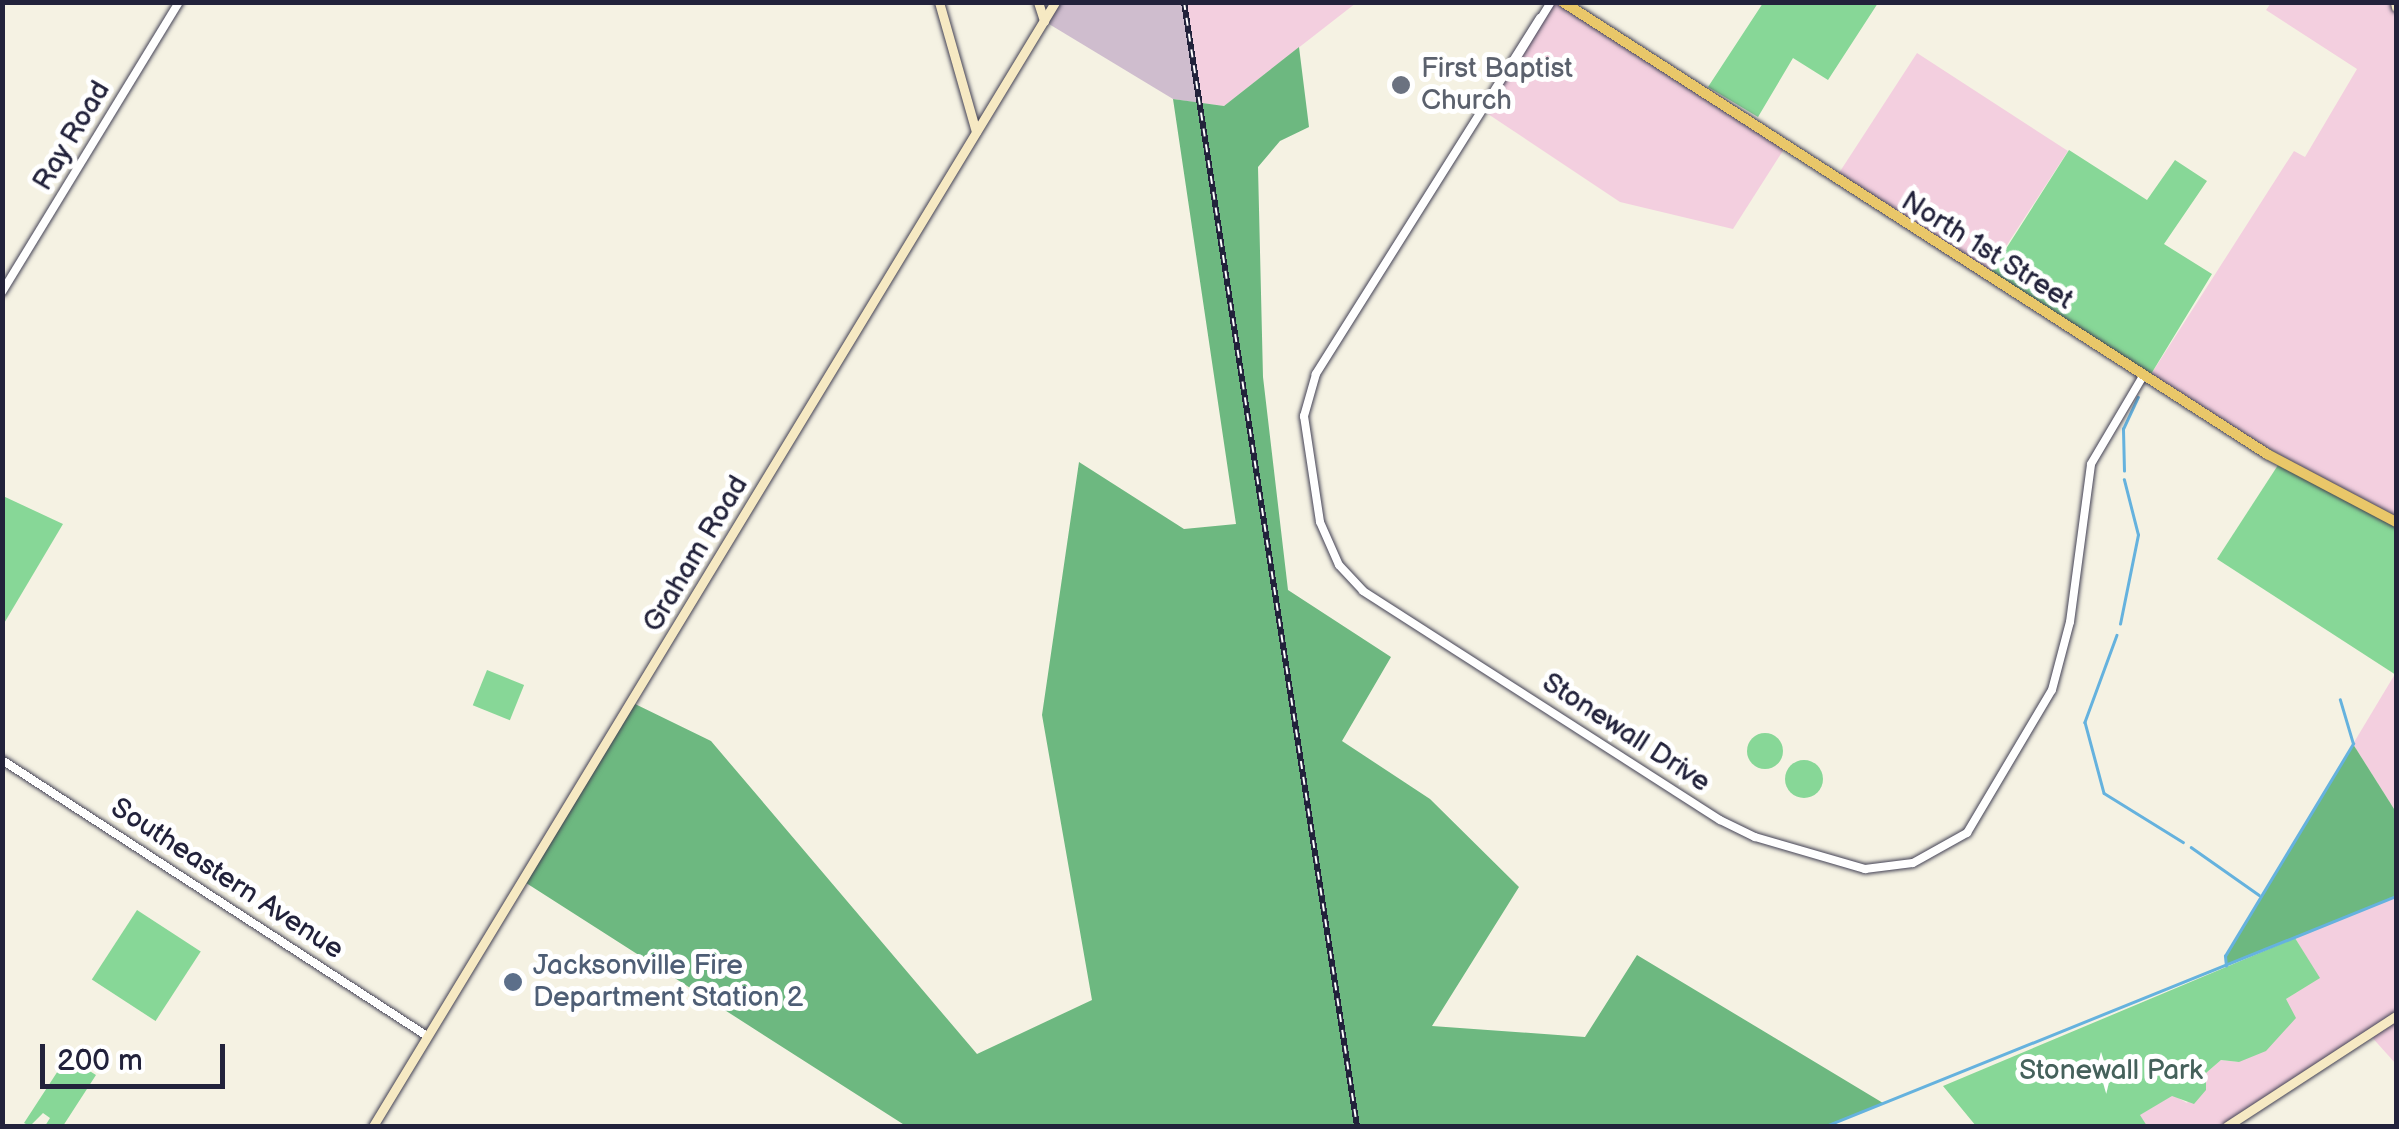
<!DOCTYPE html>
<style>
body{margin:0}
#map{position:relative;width:2399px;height:1129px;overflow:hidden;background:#f5f2e3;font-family:"Balsamiq Sans",sans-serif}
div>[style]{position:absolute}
.built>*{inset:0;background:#f3cfdf;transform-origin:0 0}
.industrial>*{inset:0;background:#cfbdce}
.green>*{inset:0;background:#87d797;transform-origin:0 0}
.round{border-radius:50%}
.forest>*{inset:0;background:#6db880}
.stream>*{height:2.5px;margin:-1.25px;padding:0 1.25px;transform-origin:1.25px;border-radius:1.25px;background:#65b2de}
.roads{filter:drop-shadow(0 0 2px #424154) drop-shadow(0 0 2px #424154)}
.tertiary>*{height:8px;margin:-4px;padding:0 4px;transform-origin:4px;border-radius:4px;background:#fff}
.secondary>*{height:9px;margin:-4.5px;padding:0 4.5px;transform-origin:4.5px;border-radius:4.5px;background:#f6e9c3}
.primary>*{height:10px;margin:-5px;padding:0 5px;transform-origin:5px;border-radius:5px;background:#e9c769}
.rail>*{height:6px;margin-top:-3px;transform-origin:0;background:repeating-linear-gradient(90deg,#fff 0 8px,#22223b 0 16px);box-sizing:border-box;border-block:2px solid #22223b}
.dots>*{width:28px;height:28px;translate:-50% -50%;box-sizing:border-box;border:5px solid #fff;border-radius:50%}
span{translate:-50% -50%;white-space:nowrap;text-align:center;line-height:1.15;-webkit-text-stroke:10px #fff;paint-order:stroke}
.worship-label{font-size:28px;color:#5b616d}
.left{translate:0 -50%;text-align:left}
.street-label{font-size:28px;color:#22223b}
.service-label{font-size:28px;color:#4e5e75}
.park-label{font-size:28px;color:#45615b}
.frame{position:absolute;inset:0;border:5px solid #22223b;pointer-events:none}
.scale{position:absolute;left:40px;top:1044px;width:185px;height:45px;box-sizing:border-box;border:5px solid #22223b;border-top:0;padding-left:12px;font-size:30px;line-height:35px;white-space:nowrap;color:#22223b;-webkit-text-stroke:8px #fff;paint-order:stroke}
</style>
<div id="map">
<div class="built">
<i style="clip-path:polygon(1184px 3px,1356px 3px,1224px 106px,1200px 103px)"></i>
<i style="clip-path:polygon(1551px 3px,1563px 3px,1784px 149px,1733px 229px,1620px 202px,1482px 110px)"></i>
<i style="clip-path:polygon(2271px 3px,2394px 3px,2396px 8px,2396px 522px,2148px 379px,2294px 151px,2305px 157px,2357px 69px,2266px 10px)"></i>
<i style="left:1917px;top:53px;width:180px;height:153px;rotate:33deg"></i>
<i style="clip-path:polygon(2395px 674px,2396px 675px,2396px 812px,2353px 744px)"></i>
<i style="clip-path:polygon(2396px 895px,2396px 1064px,2369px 1034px,2227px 1126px,2147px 1126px,2139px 1115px,2173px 1095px,2187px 1103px,2206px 1073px,2221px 1060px,2239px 1062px,2286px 999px,2319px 978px,2295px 938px)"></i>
</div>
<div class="industrial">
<i style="clip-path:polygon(1055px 3px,1183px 3px,1200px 103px,1173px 99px,1044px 21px)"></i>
</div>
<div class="green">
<i style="clip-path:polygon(1763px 3px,1878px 3px,1828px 80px,1793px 58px,1758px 117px,1708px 87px)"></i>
<i style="clip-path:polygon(2069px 150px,2147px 200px,2175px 160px,2207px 181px,2164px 244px,2212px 274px,2148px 379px,1988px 277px)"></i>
<i style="clip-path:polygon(2280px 462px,2396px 522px,2396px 675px,2217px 559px)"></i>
<i style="clip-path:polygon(3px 496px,63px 524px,3px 625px)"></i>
<i style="left:487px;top:670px;width:40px;height:38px;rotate:22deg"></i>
<i class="round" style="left:1747px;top:733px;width:36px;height:36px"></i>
<i class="round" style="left:1785px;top:760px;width:38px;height:38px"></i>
<i style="left:137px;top:910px;width:76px;height:83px;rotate:33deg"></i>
<i style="clip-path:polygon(2295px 938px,2320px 978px,2286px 999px,2296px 1018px,2266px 1051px,2239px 1062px,2221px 1060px,2206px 1073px,2206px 1090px,2194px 1104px,2172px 1096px,2140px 1115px,2147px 1126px,1976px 1126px,1943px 1086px)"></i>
<i style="clip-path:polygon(67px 1057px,96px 1075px,63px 1126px,45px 1126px,50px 1118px,43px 1113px,30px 1126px,24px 1123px)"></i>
</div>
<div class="forest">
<i style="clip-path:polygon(1299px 47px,1309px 127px,1280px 141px,1258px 167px,1263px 377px,1288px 590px,1391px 657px,1342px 741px,1430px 799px,1519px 887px,1432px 1026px,1585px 1037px,1637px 955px,1883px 1103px,1825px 1126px,906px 1126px,523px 881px,631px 702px,711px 741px,977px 1054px,1092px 1000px,1042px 715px,1079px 462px,1184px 529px,1236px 524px,1173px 99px,1224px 106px)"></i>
<i style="clip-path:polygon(2353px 744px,2396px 812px,2396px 896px,2226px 966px,2225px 956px)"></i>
</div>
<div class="stream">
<i style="left:2124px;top:471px;width:42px;rotate:-91.4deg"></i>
<i style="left:2123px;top:429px;width:35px;rotate:-65deg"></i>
<i style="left:2120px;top:624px;width:91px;rotate:-78.6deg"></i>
<i style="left:2138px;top:535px;width:57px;rotate:-104.3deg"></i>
<i style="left:2117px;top:635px;width:93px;rotate:110.2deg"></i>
<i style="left:2085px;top:722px;width:73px;rotate:75deg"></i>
<i style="left:2104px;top:793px;width:93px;rotate:31.8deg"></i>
<i style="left:2191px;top:847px;width:83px;rotate:35.2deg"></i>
<i style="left:2226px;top:966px;width:10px;rotate:-96deg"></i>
<i style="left:2225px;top:956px;width:248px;rotate:-58.9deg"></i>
<i style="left:2353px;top:744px;width:46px;rotate:-106.5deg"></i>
<i style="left:1826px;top:1126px;width:615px;rotate:-21.97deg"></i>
</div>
<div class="roads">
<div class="tertiary">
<i style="left:1540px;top:18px;width:421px;rotate:122.2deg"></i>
<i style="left:1316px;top:374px;width:44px;rotate:105.9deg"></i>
<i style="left:1304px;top:416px;width:107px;rotate:81.4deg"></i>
<i style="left:1320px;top:522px;width:47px;rotate:66.2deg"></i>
<i style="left:1339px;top:565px;width:35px;rotate:47deg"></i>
<i style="left:1363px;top:591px;width:424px;rotate:32.7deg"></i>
<i style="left:1720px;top:820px;width:39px;rotate:26deg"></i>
<i style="left:1755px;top:837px;width:115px;rotate:16.2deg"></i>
<i style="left:1865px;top:869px;width:48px;rotate:-7.1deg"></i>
<i style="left:1913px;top:863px;width:62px;rotate:-29.1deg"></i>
<i style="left:1967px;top:833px;width:166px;rotate:-59.3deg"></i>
<i style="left:2052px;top:690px;width:70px;rotate:-75.2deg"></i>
<i style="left:2070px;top:622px;width:159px;rotate:-82.4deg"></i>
<i style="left:2091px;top:464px;width:102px;rotate:-59.4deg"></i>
<i style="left:1511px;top:67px;width:76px;rotate:-58.4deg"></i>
<i style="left:2px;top:292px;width:340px;rotate:-58.6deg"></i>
<i style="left:2px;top:760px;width:507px;rotate:33deg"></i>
</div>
<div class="secondary">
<i style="left:939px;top:2px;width:135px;rotate:74.1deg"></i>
<i style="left:1038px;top:2px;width:20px;rotate:72deg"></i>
<i style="left:2395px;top:2px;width:5px;rotate:79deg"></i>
<i style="left:373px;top:1126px;width:1315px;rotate:-58.75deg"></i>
<i style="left:2227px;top:1126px;width:202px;rotate:-33.1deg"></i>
</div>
<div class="primary">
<i style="left:1563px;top:2px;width:837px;rotate:32.7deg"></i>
<i style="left:2267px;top:454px;width:146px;rotate:27.8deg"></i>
</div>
</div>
<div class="rail">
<i style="left:1184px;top:2px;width:1137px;rotate:81.25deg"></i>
</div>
<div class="dots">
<i style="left:1401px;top:85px;background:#6b7280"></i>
<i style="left:513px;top:982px;background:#5c6f8a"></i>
</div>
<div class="worship-label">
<span class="left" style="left:1421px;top:85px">First Baptist<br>Church</span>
</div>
<div class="street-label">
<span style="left:72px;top:136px;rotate:-59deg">Ray Road</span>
<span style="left:1987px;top:251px;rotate:32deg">North 1st Street</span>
<span style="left:696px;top:554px;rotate:-59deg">Graham Road</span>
<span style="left:1626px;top:733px;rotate:33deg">Stonewall Drive</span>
<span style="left:227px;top:879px;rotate:33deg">Southeastern Avenue</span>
</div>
<div class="service-label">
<span class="left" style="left:533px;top:982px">Jacksonville Fire<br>Department Station 2</span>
</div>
<div class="park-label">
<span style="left:2111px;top:1071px">Stonewall Park</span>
</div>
<div class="frame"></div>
<div class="scale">200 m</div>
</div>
